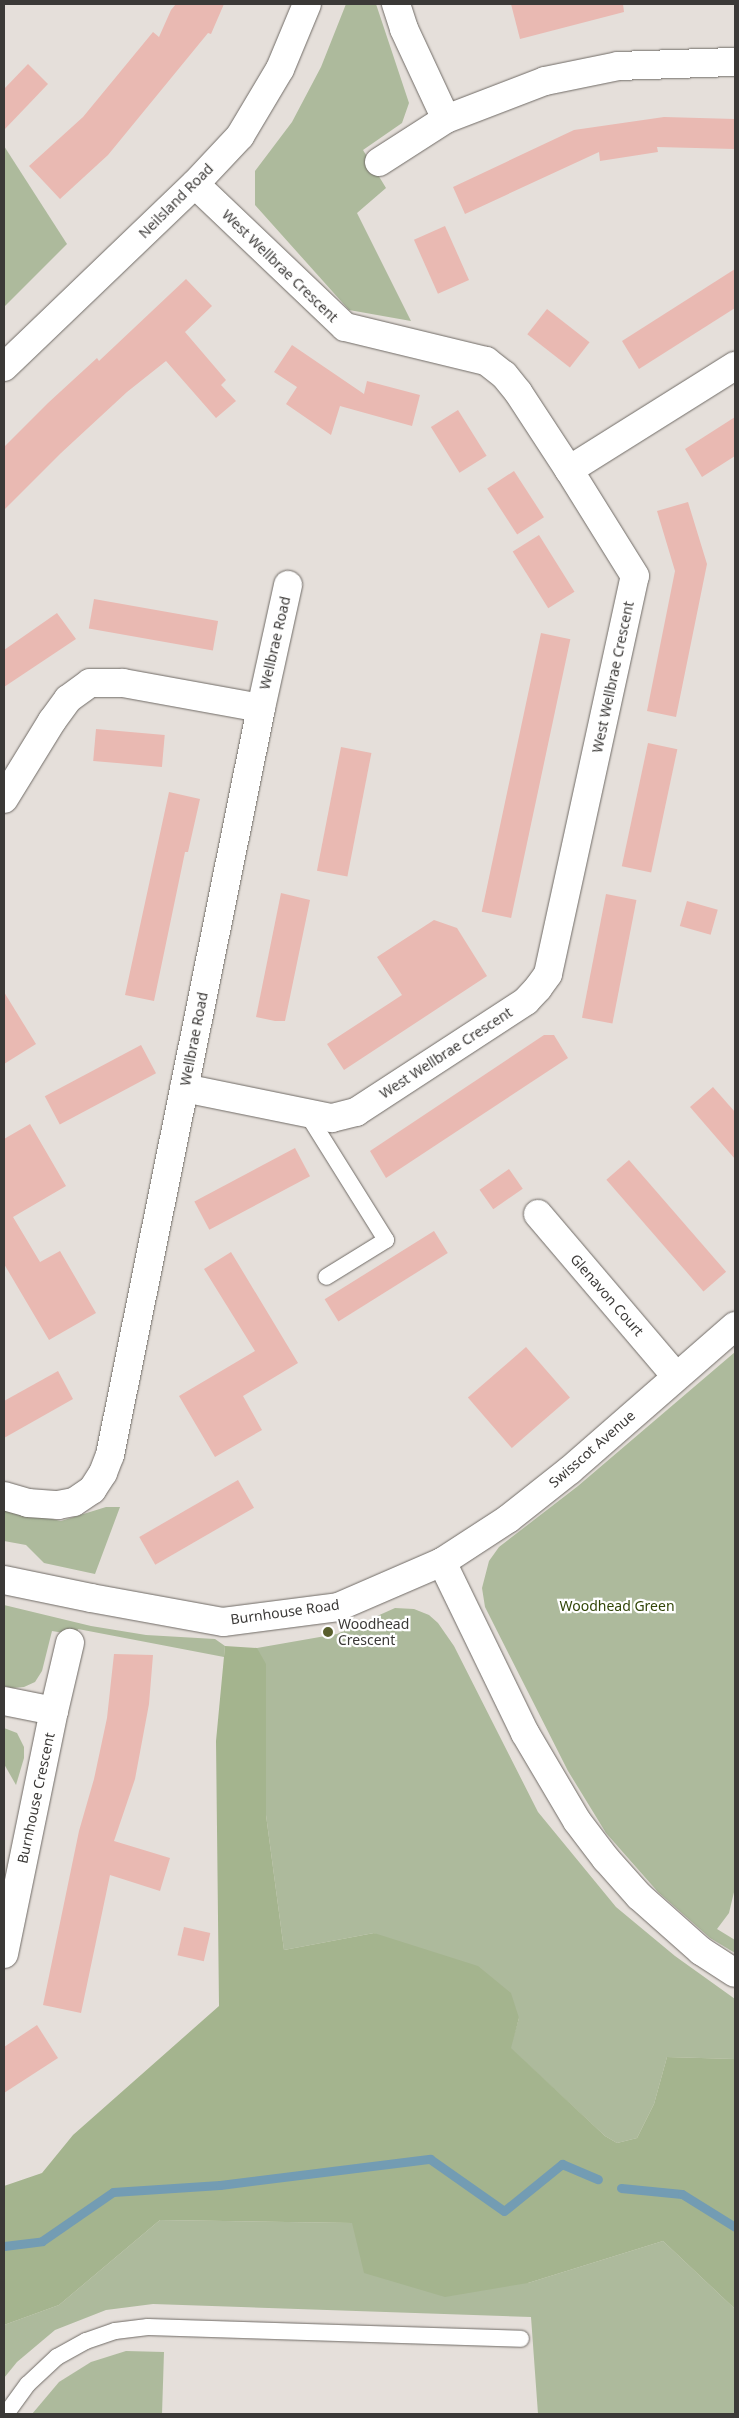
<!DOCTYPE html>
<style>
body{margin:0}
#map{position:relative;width:739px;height:2418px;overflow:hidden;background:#e5dfda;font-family:"Noto Sans",sans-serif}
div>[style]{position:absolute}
.green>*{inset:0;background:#adba9c}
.forest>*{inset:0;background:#a4b48e}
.stream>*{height:9px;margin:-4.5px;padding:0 4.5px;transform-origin:4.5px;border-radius:4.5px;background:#739cb3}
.building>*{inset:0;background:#e9b9b2;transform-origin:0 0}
.roads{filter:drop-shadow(0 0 1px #706b66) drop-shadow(0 0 1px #706b66)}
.lane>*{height:16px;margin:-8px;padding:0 8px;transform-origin:8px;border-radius:8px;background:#fff}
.street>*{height:28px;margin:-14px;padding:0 14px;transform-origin:14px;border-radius:14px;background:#fff}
.secondary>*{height:28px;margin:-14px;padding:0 14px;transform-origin:14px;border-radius:14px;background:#fff}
.dots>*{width:14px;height:14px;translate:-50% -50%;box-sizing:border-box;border:2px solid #fff;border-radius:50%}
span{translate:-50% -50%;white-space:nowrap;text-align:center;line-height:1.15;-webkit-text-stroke:4.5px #fff;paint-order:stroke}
.street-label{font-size:14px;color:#3b3937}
.park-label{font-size:14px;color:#314507}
.poi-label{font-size:14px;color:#3b3937}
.left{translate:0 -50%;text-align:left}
.frame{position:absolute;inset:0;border:5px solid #3b3937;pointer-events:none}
</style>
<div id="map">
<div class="green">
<i style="clip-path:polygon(346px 4px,376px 4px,409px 103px,402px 123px,363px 150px,386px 188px,357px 213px,411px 321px,349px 310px,255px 205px,255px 171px,292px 122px,321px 67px)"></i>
<i style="clip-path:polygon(4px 146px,67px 244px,4px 307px)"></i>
<i style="clip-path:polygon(735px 1352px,735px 1888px,729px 1913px,717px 1929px,735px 1940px,735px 1953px,710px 1938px,658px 1892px,606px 1833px,568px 1771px,485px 1607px,482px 1588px,489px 1561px,499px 1547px,578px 1486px)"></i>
<i style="clip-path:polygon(106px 1507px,120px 1507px,95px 1574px,44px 1563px,26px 1545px,4px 1541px,4px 1511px,6px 1509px,61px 1521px)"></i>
<i style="clip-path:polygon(4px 1605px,91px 1626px,146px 1635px,215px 1639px,225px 1646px,224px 1657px,78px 1629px,76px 1635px,52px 1631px,42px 1671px,35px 1682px,24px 1687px,12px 1688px,4px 1686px)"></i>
<i style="clip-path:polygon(395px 1608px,414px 1609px,429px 1615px,438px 1623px,454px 1646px,538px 1812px,616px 1907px,675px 1956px,735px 1999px,735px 2059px,667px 2057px,654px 2104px,637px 2138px,617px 2143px,605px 2136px,510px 2048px,519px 2018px,374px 1933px,284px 1950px,266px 1815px,257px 1648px,337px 1634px)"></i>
<i style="clip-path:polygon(4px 1728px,17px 1733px,24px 1747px,24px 1758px,16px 1785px,4px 1764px)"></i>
<i style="clip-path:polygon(160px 2220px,353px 2223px,528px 2283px,663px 2241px,735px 2309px,735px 2414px,538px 2414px,531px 2317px,153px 2304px,106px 2310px,55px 2330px,17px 2362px,4px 2378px,4px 2325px,59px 2305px)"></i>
<i style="clip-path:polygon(126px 2351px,164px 2352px,162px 2414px,32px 2414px,59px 2382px,91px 2362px)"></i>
</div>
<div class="forest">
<i style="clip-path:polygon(225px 1646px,257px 1648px,266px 1664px,266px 1815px,284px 1950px,374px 1933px,478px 1966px,511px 1993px,519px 2018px,511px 2048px,605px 2136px,617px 2143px,637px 2138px,654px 2104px,667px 2057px,735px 2059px,735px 2309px,663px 2241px,528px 2283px,445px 2297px,364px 2273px,352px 2223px,160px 2220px,59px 2305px,4px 2325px,4px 2186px,42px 2173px,73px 2135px,219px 2006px,216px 1741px)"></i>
</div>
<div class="stream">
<i style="left:621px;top:2188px;width:61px;rotate:5.6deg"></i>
<i style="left:682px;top:2194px;width:62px;rotate:31.9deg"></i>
<i style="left:4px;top:2246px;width:38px;rotate:-7deg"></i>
<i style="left:42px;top:2241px;width:86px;rotate:-34.6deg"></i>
<i style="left:113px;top:2192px;width:107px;rotate:-3.7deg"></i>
<i style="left:220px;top:2185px;width:212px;rotate:-7.1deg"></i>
<i style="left:430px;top:2159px;width:90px;rotate:35.1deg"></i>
<i style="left:504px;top:2211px;width:75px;rotate:-39deg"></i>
<i style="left:562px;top:2164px;width:39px;rotate:23deg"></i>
</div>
<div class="building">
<i style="clip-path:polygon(176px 4px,224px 4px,211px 34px,208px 33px,108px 155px,60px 199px,29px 166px,83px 117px,153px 32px,159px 37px,171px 10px)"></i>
<i style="clip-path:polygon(511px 4px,623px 4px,624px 12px,520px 39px)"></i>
<i style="clip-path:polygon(28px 64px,48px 84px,4px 130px,4px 89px)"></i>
<i style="clip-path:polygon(664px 117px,735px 119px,735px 149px,657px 147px,658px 152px,600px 161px,599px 152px,465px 214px,453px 187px,574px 130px)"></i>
<i style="left:445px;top:226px;width:59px;height:34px;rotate:66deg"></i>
<i style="clip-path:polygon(735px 269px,735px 308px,639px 369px,622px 341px)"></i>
<i style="clip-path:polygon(186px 279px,212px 306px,185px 332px,226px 380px,221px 385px,236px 401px,216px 418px,166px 361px,127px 392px,61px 453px,4px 510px,4px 447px,48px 403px,97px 358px,99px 361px)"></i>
<i style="left:547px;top:309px;width:54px;height:32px;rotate:38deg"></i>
<i style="clip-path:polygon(292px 345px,364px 394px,367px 381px,420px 395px,412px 426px,340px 406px,331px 435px,286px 404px,297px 387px,274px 372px)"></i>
<i style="left:458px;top:410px;width:54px;height:32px;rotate:58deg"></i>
<i style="clip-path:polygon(735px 417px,735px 456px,702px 477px,685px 449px)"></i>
<i style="left:514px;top:471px;width:55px;height:32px;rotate:57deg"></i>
<i style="clip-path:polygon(688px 502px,707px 564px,676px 717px,647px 711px,675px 571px,657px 511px)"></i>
<i style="left:539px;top:535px;width:67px;height:31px;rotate:58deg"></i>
<i style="left:94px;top:599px;width:126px;height:30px;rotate:10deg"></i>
<i style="clip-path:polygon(57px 613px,76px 639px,4px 687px,4px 650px)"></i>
<i style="left:541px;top:633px;width:30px;height:285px;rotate:12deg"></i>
<i style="left:96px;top:729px;width:69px;height:32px;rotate:5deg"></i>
<i style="left:648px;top:743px;width:30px;height:126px;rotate:12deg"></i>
<i style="left:341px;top:747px;width:31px;height:126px;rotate:11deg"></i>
<i style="clip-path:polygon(169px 792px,200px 799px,188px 852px,185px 852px,154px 1001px,125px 995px)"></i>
<i style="clip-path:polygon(281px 893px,310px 900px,285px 1021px,275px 1021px,256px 1017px)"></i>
<i style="left:606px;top:894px;width:31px;height:126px;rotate:11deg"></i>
<i style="left:687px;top:901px;width:32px;height:26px;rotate:16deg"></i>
<i style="clip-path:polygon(434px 920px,457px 928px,487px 976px,344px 1070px,327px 1044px,402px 995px,377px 957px)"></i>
<i style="clip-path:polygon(4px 992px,36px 1044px,4px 1064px)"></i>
<i style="clip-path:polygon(544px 1035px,554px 1035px,568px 1058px,386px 1178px,370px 1151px)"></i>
<i style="left:141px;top:1045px;width:32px;height:109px;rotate:62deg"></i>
<i style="clip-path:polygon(713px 1087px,735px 1112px,735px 1159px,690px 1107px)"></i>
<i style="clip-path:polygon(30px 1124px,66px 1186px,13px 1217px,40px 1262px,60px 1251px,96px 1313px,49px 1340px,4px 1264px,4px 1139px)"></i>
<i style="left:295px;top:1148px;width:32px;height:114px;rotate:62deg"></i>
<i style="left:629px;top:1160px;width:148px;height:30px;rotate:49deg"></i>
<i style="left:509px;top:1169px;width:24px;height:36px;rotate:55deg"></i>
<i style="left:434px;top:1231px;width:26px;height:129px;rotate:58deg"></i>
<i style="clip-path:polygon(231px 1252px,298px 1363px,243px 1396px,262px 1430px,215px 1457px,179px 1396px,255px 1351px,204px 1269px)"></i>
<i style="left:526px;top:1347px;width:67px;height:77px;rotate:49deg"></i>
<i style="clip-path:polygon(58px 1371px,73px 1399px,4px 1438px,4px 1401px)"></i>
<i style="left:238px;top:1480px;width:32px;height:114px;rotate:60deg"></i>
<i style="clip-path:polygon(114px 1654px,153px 1655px,149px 1704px,135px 1779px,114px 1841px,170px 1858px,160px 1891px,110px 1875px,81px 2013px,43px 2005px,79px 1831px,94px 1779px,107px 1718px)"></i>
<i style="left:184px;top:1927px;width:27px;height:29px;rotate:13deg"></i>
<i style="clip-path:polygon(37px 2025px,58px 2058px,4px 2093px,4px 2047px)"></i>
</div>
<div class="roads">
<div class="lane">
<i style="left:306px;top:1112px;width:151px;rotate:58deg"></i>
<i style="left:386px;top:1240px;width:70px;rotate:148.3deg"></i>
<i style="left:6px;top:2414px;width:37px;rotate:-54deg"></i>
<i style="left:28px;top:2384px;width:40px;rotate:-43deg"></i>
<i style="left:57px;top:2357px;width:33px;rotate:-29deg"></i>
<i style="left:86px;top:2341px;width:31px;rotate:-19deg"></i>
<i style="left:115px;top:2331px;width:33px;rotate:-7deg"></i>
<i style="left:148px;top:2327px;width:373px;rotate:1.8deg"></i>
</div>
<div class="street">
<i style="left:396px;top:4px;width:26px;rotate:72deg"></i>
<i style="left:404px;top:29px;width:99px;rotate:65deg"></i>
<i style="left:379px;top:162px;width:80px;rotate:-32.7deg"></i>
<i style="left:446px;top:119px;width:106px;rotate:-21deg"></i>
<i style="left:545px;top:81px;width:75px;rotate:-11.6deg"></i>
<i style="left:618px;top:66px;width:117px;rotate:-2deg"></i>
<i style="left:569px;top:470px;width:196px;rotate:-32.1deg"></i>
<i style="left:4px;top:799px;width:92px;rotate:-58.4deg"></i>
<i style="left:52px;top:721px;width:27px;rotate:-54deg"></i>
<i style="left:68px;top:699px;width:27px;rotate:-36deg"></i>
<i style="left:90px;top:683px;width:33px"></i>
<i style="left:123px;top:683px;width:140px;rotate:10.3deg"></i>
<i style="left:184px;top:1088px;width:151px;rotate:11.5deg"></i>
<i style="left:332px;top:1118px;width:25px;rotate:-14deg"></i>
<i style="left:356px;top:1112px;width:203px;rotate:-33.1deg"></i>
<i style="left:526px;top:1001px;width:18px;rotate:-47deg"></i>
<i style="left:538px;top:988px;width:17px;rotate:-54deg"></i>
<i style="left:548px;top:974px;width:407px;rotate:-77.7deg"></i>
<i style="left:635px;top:576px;width:125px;rotate:-121.9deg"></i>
<i style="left:569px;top:470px;width:93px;rotate:-123.2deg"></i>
<i style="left:518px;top:392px;width:22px;rotate:-129deg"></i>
<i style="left:504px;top:375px;width:23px;rotate:-142deg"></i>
<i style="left:486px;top:361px;width:145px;rotate:-166.4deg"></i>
<i style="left:345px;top:327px;width:207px;rotate:-136.4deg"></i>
<i style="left:538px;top:1214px;width:213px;rotate:49.6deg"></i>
<i style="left:4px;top:1496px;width:25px;rotate:16deg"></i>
<i style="left:28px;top:1503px;width:30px;rotate:4deg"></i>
<i style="left:58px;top:1505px;width:16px;rotate:-11deg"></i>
<i style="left:74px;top:1502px;width:22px;rotate:-34deg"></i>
<i style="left:92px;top:1490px;width:20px;rotate:-57deg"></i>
<i style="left:103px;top:1473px;width:19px;rotate:-69deg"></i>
<i style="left:110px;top:1455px;width:762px;rotate:-78.57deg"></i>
<i style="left:261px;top:708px;width:126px;rotate:-77.6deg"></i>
<i style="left:442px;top:1562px;width:190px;rotate:64.1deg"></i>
<i style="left:525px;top:1733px;width:102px;rotate:59.4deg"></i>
<i style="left:577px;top:1821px;width:48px;rotate:52.7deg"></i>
<i style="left:606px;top:1859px;width:50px;rotate:48.3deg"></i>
<i style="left:639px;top:1896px;width:83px;rotate:41.6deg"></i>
<i style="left:701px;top:1951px;width:40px;rotate:32.9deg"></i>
<i style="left:4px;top:1701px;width:51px;rotate:11.3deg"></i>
<i style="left:4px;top:1954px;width:248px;rotate:-78.4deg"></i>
<i style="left:54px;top:1711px;width:70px;rotate:-76.8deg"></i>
</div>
<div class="secondary">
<i style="left:4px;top:367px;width:265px;rotate:-43.8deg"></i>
<i style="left:195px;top:184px;width:66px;rotate:-46.8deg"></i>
<i style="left:240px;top:136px;width:78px;rotate:-59.2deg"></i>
<i style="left:280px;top:69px;width:70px;rotate:-67.4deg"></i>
<i style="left:4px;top:1580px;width:89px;rotate:11.7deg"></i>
<i style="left:91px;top:1598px;width:134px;rotate:10.3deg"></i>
<i style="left:223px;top:1622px;width:116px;rotate:-7.4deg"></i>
<i style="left:338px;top:1607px;width:113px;rotate:-23.4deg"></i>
<i style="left:442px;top:1562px;width:79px;rotate:-33.1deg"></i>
<i style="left:508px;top:1519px;width:79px;rotate:-38.3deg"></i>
<i style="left:570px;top:1470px;width:219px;rotate:-41.1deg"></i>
</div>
</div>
<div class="dots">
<i style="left:328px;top:1632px;background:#595f2d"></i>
</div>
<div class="street-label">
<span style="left:176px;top:201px;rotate:-45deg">Neilsland Road</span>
<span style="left:280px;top:266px;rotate:44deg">West Wellbrae Crescent</span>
<span style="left:275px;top:643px;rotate:-77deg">Wellbrae Road</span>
<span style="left:613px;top:677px;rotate:-78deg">West Wellbrae Crescent</span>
<span style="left:194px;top:1039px;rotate:-79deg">Wellbrae Road</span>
<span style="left:446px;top:1053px;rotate:-33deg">West Wellbrae Crescent</span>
<span style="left:607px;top:1295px;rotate:49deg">Glenavon Court</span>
<span style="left:592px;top:1449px;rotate:-41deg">Swisscot Avenue</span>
<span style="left:285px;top:1612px;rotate:-8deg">Burnhouse Road</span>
<span style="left:36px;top:1798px;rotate:-78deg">Burnhouse Crescent</span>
</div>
<div class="park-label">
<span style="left:617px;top:1606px">Woodhead Green</span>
</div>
<div class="poi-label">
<span class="left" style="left:338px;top:1632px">Woodhead<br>Crescent</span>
</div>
<div class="frame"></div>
</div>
